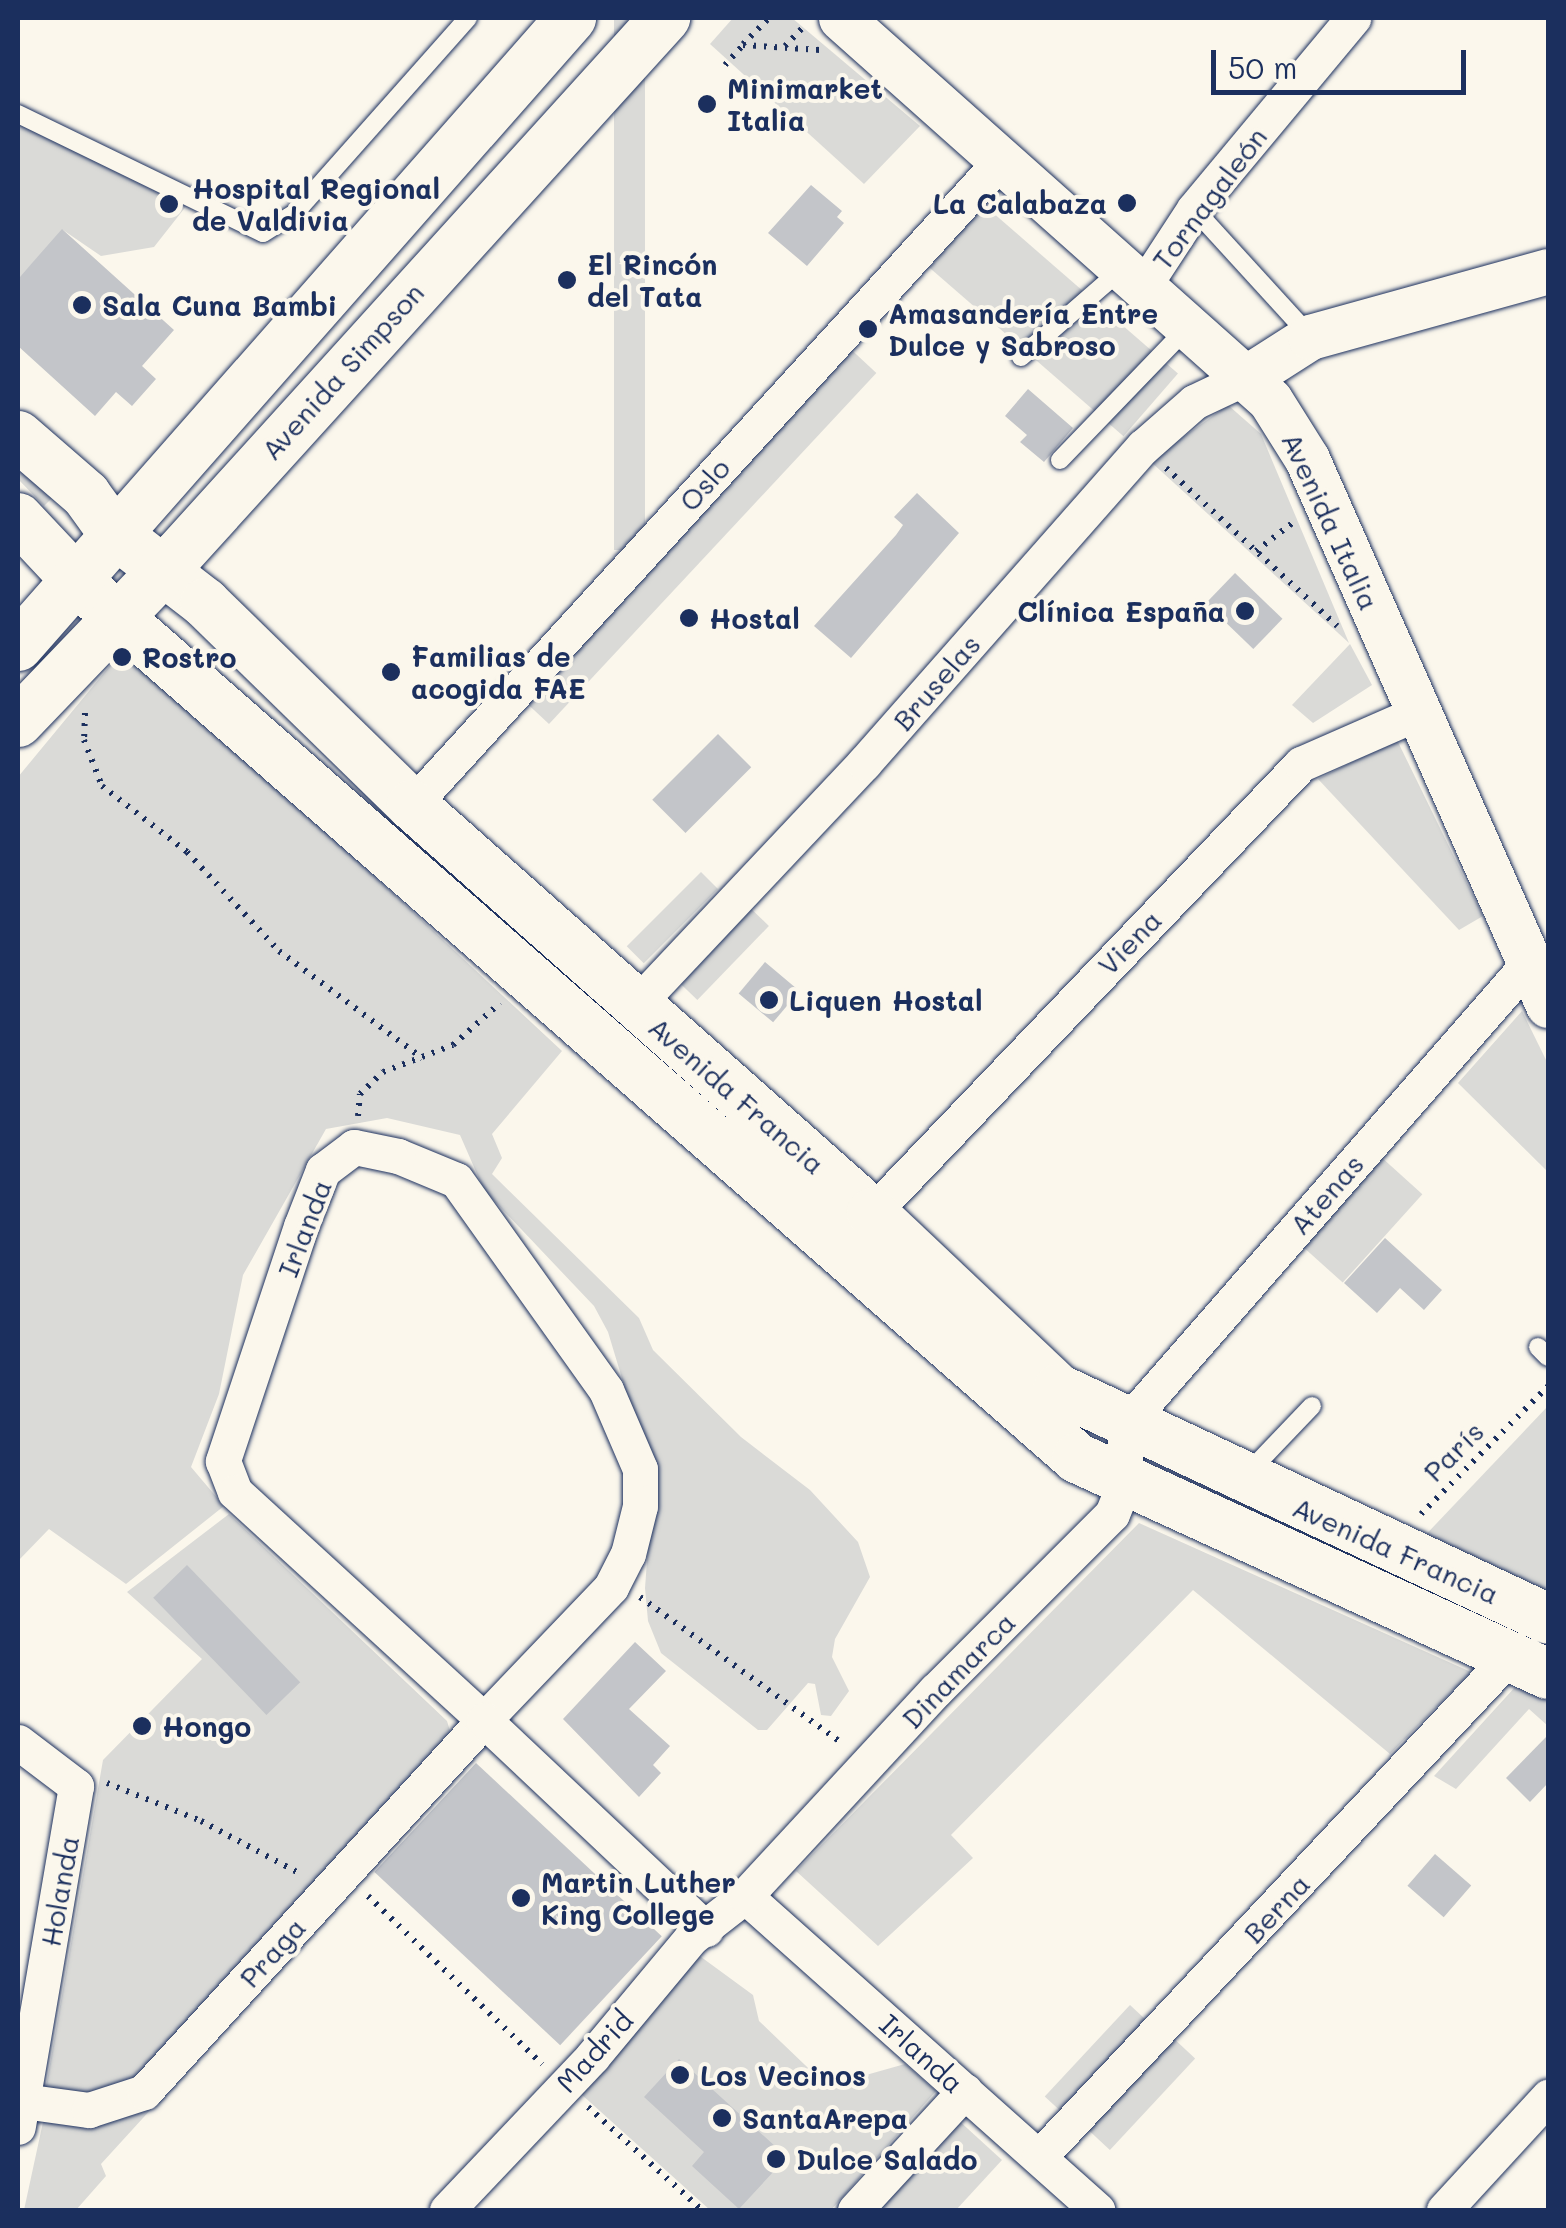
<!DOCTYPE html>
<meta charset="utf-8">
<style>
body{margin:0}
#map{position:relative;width:1566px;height:2228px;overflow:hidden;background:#fbf7ec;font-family:Mali,sans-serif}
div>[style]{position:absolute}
.green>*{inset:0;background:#dadad7;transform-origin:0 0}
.building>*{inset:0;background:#c3c5c9;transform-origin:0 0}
.path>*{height:6px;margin-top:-3px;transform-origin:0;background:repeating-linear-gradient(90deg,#1b2f5e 0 2.5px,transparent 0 10.5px)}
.roads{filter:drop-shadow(0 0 2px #1b2f5e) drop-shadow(0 0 2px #1b2f5e)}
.service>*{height:18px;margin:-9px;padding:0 9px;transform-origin:9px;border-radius:9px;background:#fbf7ec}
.minor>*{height:35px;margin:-17.5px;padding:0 17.5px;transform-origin:17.5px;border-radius:17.5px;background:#fbf7ec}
.tertiary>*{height:45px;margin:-22.5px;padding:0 22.5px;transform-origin:22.5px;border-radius:22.5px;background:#fbf7ec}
.secondary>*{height:50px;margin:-25px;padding:0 25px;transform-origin:25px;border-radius:25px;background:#fbf7ec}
.dots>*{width:28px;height:28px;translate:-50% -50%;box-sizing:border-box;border:5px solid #fbf7ec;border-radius:50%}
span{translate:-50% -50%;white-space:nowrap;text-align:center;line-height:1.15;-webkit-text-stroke:8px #fbf7ec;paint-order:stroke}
.poi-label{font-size:28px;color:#1b2f5e;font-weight:700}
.left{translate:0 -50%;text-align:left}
.right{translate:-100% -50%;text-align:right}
.street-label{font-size:28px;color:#1b2f5e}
.frame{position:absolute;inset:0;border:20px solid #1b2f5e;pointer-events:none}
.scale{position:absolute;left:1211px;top:50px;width:255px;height:45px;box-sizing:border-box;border:5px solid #1b2f5e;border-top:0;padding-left:12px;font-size:30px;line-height:35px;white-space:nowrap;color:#1b2f5e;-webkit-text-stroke:8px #fbf7ec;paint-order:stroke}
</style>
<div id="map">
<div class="green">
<i style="left:614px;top:18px;width:31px;height:532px"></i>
<i style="clip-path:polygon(733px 18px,792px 18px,920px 126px,864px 184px,710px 44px)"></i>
<i style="clip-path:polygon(18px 121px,191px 200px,154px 247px,101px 256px,63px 230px,18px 279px)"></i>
<i style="left:984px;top:205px;width:257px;height:83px;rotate:41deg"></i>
<i style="left:842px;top:341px;width:47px;height:480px;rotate:43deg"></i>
<i style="clip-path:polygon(1228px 405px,1261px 434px,1349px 643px,1150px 461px)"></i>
<i style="clip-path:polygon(18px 459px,54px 496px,44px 506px,18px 479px)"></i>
<i style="clip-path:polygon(1350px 644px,1372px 685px,1313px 723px,1292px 705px)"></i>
<i style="clip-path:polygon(127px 645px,562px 1051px,492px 1134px,502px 1158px,492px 1174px,639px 1318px,653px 1350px,741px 1437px,810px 1490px,858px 1542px,870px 1577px,835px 1639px,832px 1657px,849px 1691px,831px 1716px,821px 1715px,815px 1684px,808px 1683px,767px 1730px,758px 1730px,661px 1653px,648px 1621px,645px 1588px,653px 1481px,608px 1332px,594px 1306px,484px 1190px,460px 1135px,387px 1118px,326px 1129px,243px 1275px,219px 1394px,191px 1467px,224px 1506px,126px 1584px,49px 1529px,18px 1561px,18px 777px)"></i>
<i style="clip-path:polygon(1397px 740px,1483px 916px,1459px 930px,1318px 779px)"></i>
<i style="left:701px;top:872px;width:24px;height:105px;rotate:45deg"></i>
<i style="left:743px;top:901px;width:36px;height:103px;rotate:44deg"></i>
<i style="clip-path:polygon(1522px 1011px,1548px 1064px,1548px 1172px,1458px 1083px)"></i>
<i style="left:1380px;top:1156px;width:57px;height:119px;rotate:42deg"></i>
<i style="clip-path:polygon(1548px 1406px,1548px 1598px,1417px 1544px)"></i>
<i style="clip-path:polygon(229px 1514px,447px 1721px,451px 1734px,134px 2086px,107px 2098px,46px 2087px,103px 1760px,202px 1659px,127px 1592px)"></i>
<i style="clip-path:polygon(1139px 1523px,1471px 1672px,1390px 1754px,1193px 1590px,951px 1835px,973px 1858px,878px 1946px,796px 1871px)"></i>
<i style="clip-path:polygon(1526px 1675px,1548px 1686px,1548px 1726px,1529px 1709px,1456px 1789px,1434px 1776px)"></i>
<i style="clip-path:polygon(351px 1890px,101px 2164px,106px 2176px,76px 2210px,24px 2210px,43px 2122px,88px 2121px)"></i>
<i style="clip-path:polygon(697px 1954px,753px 1995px,759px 2021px,827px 2086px,905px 2064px,936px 2091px,831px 2210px,710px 2210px,581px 2094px)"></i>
<i style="left:1130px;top:2005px;width:23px;height:125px;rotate:43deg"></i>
<i style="left:1171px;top:2036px;width:33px;height:125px;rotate:43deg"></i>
<i style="clip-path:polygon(956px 2118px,1002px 2160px,956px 2210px,876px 2210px)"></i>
</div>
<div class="building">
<i style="clip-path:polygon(811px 185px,842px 211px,837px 217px,844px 223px,807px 266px,768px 233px)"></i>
<i style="clip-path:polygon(62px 229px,174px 330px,142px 366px,156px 379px,132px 406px,116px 392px,95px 416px,18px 346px,18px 279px)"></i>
<i style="clip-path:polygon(1028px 389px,1073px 428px,1044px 462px,1020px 442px,1027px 435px,1005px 416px)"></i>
<i style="clip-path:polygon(917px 493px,959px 533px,851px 658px,814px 626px,896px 535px,903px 525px,894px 517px)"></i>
<i style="left:1235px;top:573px;width:66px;height:42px;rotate:44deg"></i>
<i style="left:718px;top:734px;width:47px;height:93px;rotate:45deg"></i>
<i style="left:765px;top:962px;width:45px;height:41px;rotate:40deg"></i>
<i style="clip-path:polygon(1385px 1238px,1442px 1290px,1424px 1310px,1400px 1288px,1377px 1313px,1344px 1283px)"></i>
<i style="left:187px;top:1565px;width:163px;height:47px;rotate:46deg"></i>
<i style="clip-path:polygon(635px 1642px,666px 1671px,629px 1709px,670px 1746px,653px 1765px,661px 1773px,639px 1797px,563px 1719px)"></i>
<i style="clip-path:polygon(1548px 1735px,1548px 1783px,1530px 1802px,1506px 1778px)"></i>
<i style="left:476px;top:1763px;width:254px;height:149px;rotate:43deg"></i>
<i style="left:1435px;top:1854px;width:48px;height:42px;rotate:41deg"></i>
<i style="clip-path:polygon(679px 2059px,787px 2157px,739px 2209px,692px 2166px,704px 2152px,644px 2097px)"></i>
</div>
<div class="path">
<i style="left:743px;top:44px;width:37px;rotate:-45deg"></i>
<i style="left:785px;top:46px;width:28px;rotate:-46deg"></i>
<i style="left:725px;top:65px;width:27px;rotate:-48deg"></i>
<i style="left:743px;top:45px;width:77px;rotate:3.7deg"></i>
<i style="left:1166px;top:468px;width:233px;rotate:42.7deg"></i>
<i style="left:1256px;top:551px;width:49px;rotate:-37.6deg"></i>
<i style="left:85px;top:713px;width:27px;rotate:92deg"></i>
<i style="left:84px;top:740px;width:49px;rotate:68.6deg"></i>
<i style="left:102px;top:786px;width:108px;rotate:37.8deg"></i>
<i style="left:187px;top:852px;width:135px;rotate:47.1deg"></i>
<i style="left:279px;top:951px;width:179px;rotate:36.8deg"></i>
<i style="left:358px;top:1116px;width:22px;rotate:-85deg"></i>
<i style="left:360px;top:1094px;width:32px;rotate:-44deg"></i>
<i style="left:383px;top:1072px;width:75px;rotate:-21.1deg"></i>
<i style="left:453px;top:1045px;width:63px;rotate:-41.8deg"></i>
<i style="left:1421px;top:1514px;width:180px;rotate:-45.2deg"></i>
<i style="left:640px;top:1597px;width:251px;rotate:35.9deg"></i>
<i style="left:107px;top:1783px;width:101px;rotate:22deg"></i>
<i style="left:201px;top:1821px;width:111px;rotate:28deg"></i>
<i style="left:368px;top:1896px;width:242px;rotate:44deg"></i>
<i style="left:588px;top:2107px;width:154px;rotate:42.1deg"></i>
</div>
<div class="roads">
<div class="service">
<i style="left:18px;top:114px;width:272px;rotate:25.9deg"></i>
<i style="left:263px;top:233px;width:36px;rotate:-32deg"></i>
<i style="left:294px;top:214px;width:262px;rotate:-48.4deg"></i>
<i style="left:1194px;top:209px;width:169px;rotate:47.6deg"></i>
<i style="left:1021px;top:357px;width:134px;rotate:-41.1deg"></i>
<i style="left:1060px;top:460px;width:185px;rotate:-46.1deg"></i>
<i style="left:1538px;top:1347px;width:14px;rotate:45deg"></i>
<i style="left:1247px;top:1474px;width:94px;rotate:-46.3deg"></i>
</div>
<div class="minor">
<i style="left:1143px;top:287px;width:93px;rotate:-56.8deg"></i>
<i style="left:1194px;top:209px;width:249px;rotate:-50.2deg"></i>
<i style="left:412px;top:805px;width:868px;rotate:-47.57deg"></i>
<i style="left:635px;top:1006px;width:334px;rotate:-46.7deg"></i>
<i style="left:864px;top:763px;width:422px;rotate:-48.6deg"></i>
<i style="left:1143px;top:447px;width:68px;rotate:-41.4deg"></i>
<i style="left:1194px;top:402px;width:61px;rotate:-25.3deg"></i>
<i style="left:872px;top:1213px;width:621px;rotate:-46.3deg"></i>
<i style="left:1301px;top:764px;width:127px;rotate:-23.7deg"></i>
<i style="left:18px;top:1742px;width:73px;rotate:37.2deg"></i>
<i style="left:76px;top:1786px;width:346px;rotate:99.7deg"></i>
<i style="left:745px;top:1896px;width:472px;rotate:41.7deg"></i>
<i style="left:23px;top:2101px;width:67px;rotate:7.8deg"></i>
<i style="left:89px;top:2110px;width:58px;rotate:-18.1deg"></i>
<i style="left:144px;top:2092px;width:504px;rotate:-47.57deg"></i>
<i style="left:484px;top:1720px;width:184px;rotate:-46.3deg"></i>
<i style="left:611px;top:1587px;width:37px;rotate:-63deg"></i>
<i style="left:628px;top:1554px;width:49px;rotate:-76deg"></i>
<i style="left:640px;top:1506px;width:37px;rotate:-90deg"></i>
<i style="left:640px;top:1469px;width:86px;rotate:-113.3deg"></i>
<i style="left:606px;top:1390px;width:258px;rotate:-125.5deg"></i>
<i style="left:456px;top:1180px;width:63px;rotate:-157.5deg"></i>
<i style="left:398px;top:1156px;width:45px;rotate:-168.4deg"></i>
<i style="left:354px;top:1147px;width:39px;rotate:143deg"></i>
<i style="left:323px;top:1170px;width:60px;rotate:111.4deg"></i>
<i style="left:301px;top:1226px;width:248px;rotate:108.4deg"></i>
<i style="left:223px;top:1461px;width:33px;rotate:69deg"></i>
<i style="left:235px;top:1492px;width:338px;rotate:42.5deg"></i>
<i style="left:484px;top:1720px;width:305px;rotate:43.3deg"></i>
<i style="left:1039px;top:2157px;width:688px;rotate:-46.77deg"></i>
<i style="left:447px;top:2210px;width:211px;rotate:-46.5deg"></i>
<i style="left:592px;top:2057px;width:155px;rotate:-50.2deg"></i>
<i style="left:691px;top:1938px;width:68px;rotate:-37.9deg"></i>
<i style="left:745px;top:1896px;width:280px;rotate:-47.2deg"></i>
<i style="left:935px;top:1691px;width:250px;rotate:-45deg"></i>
<i style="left:1112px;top:1514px;width:35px;rotate:-68deg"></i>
<i style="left:1125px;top:1482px;width:57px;rotate:-90deg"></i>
<i style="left:1125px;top:1425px;width:612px;rotate:-48.84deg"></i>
<i style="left:855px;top:2210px;width:162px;rotate:-47.3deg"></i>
<i style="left:1444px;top:2210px;width:154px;rotate:-47.4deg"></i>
</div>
<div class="tertiary">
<i style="left:841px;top:18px;width:574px;rotate:41.68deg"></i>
<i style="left:1270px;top:400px;width:70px;rotate:57.9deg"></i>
<i style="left:1307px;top:459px;width:597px;rotate:66.18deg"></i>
<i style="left:1249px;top:376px;width:72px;rotate:-32.6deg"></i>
<i style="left:1310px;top:337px;width:247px;rotate:-15.5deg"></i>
</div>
<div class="secondary">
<i style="left:18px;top:436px;width:90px;rotate:40.9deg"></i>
<i style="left:86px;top:495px;width:44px;rotate:54.2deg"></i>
<i style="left:112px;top:531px;width:118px;rotate:37.7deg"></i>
<i style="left:205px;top:603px;width:289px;rotate:44.3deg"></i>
<i style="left:412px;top:805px;width:615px;rotate:41.57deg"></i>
<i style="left:872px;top:1213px;width:256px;rotate:43.4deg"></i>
<i style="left:1058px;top:1389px;width:541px;rotate:25.14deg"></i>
<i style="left:18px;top:518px;width:89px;rotate:46.8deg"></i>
<i style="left:79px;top:583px;width:1327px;rotate:41.24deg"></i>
<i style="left:1077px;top:1458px;width:518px;rotate:24.64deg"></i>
<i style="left:18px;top:646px;width:837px;rotate:-48.63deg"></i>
<i style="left:18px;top:722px;width:233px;rotate:-46.2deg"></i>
<i style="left:179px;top:554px;width:724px;rotate:-47.8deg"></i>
</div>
</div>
<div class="dots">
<i style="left:707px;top:104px;background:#1b2f5e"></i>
<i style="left:1127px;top:203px;background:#1b2f5e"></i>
<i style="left:169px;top:204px;background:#1b2f5e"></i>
<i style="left:567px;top:280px;background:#1b2f5e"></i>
<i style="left:82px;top:305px;background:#1b2f5e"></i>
<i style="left:868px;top:329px;background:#1b2f5e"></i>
<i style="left:1245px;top:611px;background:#1b2f5e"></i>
<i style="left:689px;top:618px;background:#1b2f5e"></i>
<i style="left:122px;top:657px;background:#1b2f5e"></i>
<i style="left:391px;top:672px;background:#1b2f5e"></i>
<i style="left:769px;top:1000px;background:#1b2f5e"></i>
<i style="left:142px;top:1726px;background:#1b2f5e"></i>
<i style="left:521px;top:1898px;background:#1b2f5e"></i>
<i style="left:680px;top:2075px;background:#1b2f5e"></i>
<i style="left:722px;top:2118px;background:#1b2f5e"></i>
<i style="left:776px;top:2159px;background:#1b2f5e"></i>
</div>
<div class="poi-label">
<span class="left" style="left:727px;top:104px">Minimarket<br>Italia</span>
<span class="left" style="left:192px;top:204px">Hospital Regional<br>de Valdivia</span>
<span class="right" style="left:1107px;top:203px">La Calabaza</span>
<span class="left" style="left:587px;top:280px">El Rincón<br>del Tata</span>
<span class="left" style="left:102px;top:305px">Sala Cuna Bambi</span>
<span class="left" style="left:888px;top:329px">Amasandería Entre<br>Dulce y Sabroso</span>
<span class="right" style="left:1225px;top:611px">Clínica España</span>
<span class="left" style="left:709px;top:618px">Hostal</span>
<span class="left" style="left:411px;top:672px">Familias de<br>acogida FAE</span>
<span class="left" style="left:142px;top:657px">Rostro</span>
<span class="left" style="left:789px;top:1000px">Liquen Hostal</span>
<span class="left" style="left:162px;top:1726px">Hongo</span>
<span class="left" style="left:541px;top:1898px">Martin Luther<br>King College</span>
<span class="left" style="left:700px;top:2075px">Los Vecinos</span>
<span class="left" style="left:742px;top:2118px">SantaArepa</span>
<span class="left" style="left:796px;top:2159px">Dulce Salado</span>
</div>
<div class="street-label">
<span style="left:1209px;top:198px;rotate:-53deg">Tornagaleón</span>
<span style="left:342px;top:371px;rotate:-48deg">Avenida Simpson</span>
<span style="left:704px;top:484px;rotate:-48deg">Oslo</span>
<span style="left:1331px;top:521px;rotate:65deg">Avenida Italia</span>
<span style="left:936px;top:682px;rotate:-49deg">Bruselas</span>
<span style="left:1129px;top:942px;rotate:-46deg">Viena</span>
<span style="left:737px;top:1095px;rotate:41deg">Avenida Francia</span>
<span style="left:1326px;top:1194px;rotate:-49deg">Atenas</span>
<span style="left:304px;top:1228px;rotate:-69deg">Irlanda</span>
<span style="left:1453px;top:1451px;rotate:-45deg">París</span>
<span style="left:1396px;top:1550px;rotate:24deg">Avenida Francia</span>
<span style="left:958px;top:1670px;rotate:-46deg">Dinamarca</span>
<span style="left:59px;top:1891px;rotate:-80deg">Holanda</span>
<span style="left:1276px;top:1908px;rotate:-47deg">Berna</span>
<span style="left:272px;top:1952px;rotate:-48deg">Praga</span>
<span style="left:594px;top:2051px;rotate:-48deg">Madrid</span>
<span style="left:922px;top:2053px;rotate:42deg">Irlanda</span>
</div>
<div class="frame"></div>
<div class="scale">50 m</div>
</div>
